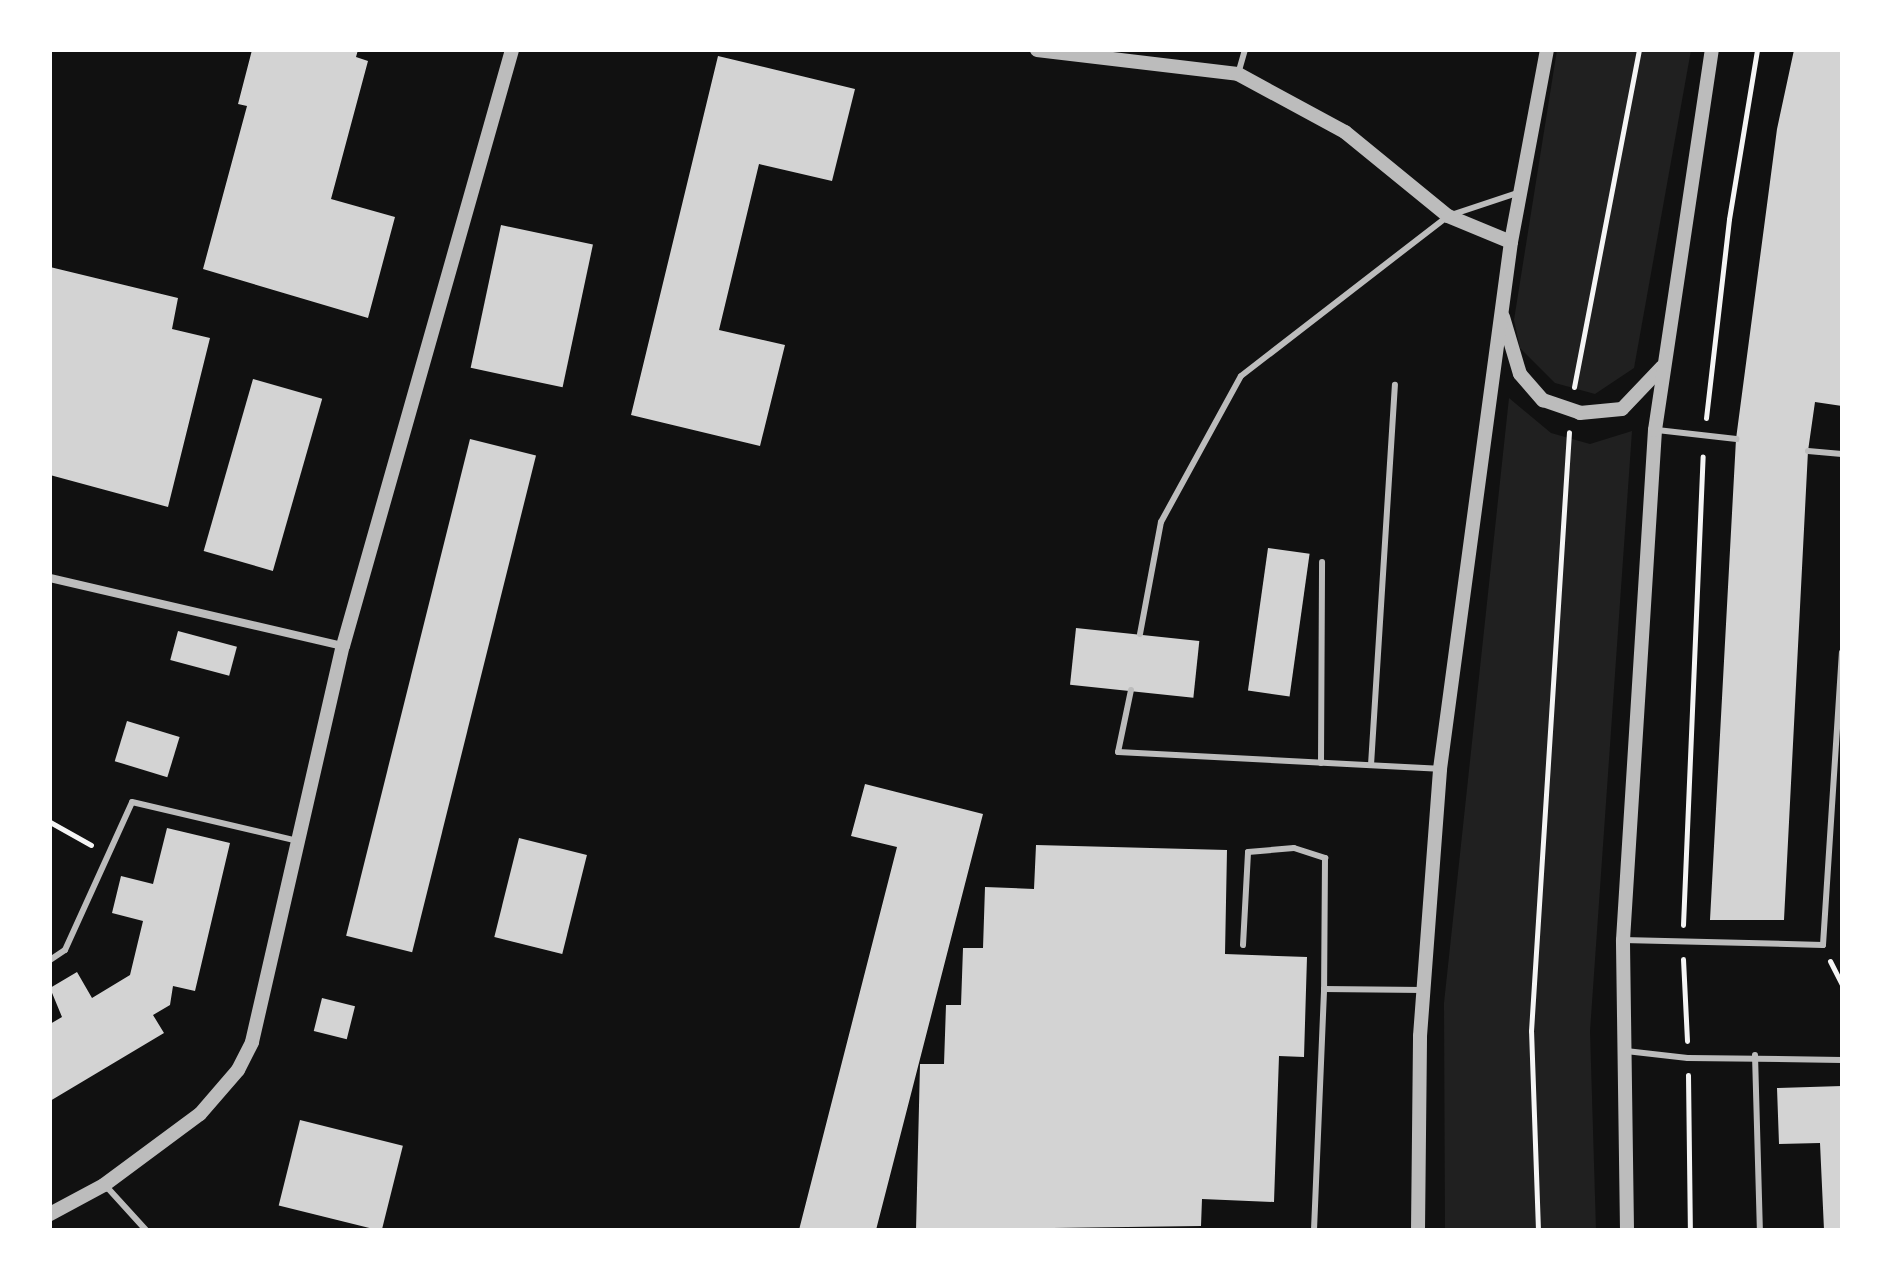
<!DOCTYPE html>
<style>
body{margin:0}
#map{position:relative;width:1892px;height:1280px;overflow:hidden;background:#111;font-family:"Roboto Condensed",sans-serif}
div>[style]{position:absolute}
.green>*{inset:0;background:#202020}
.building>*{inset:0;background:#d3d3d3;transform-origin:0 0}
.path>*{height:5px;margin:-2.5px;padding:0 2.5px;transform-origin:2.5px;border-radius:2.5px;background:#f5f5f5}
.service>*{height:6px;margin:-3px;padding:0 3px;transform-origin:3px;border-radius:3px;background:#bcbcbc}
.minor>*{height:8px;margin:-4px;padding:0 4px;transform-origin:4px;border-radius:4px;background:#bcbcbc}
.tertiary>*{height:14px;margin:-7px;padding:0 7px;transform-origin:7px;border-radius:7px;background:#bcbcbc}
span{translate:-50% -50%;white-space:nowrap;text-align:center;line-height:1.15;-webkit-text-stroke:6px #fff;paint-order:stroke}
.frame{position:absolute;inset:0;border:52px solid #fff;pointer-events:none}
</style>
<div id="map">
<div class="green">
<i style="clip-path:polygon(1557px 50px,1691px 50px,1634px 368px,1595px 394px,1555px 383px,1520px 348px,1514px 320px)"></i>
<i style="clip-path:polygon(1509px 398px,1551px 433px,1590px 444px,1632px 431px,1590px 1031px,1596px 1230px,1445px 1230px,1444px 1003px)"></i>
</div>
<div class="building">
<i style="clip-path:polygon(252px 50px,358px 50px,356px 57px,368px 61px,331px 199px,395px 217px,368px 318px,203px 269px,247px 106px,238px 104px)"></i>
<i style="clip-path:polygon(1794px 50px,1842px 50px,1842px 406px,1815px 402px,1808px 451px,1784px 920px,1710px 920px,1736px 439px,1777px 129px)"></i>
<i style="clip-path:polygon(718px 56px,855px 89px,832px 181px,759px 164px,719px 330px,785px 345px,760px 446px,631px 415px)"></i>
<i style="left:501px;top:225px;width:94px;height:146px;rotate:12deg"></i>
<i style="clip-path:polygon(50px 267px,178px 298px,172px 329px,210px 338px,168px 507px,50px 475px)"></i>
<i style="left:253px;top:379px;width:72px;height:179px;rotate:16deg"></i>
<i style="left:470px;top:439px;width:68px;height:512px;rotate:14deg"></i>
<i style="left:1268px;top:548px;width:42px;height:144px;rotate:8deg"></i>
<i style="left:1076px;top:628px;width:124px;height:57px;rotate:6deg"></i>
<i style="left:178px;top:631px;width:61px;height:30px;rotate:15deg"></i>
<i style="left:127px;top:721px;width:55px;height:42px;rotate:17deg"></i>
<i style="clip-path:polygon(865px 784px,983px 814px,876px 1230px,799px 1230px,897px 847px,851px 836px)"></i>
<i style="clip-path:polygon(167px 828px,230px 843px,195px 991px,173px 986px,170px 1005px,153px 1015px,164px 1033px,50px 1101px,50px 1024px,62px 1017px,50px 988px,77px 972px,92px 998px,130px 975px,143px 921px,112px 913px,121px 876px,153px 884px)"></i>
<i style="left:519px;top:838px;width:70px;height:102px;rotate:14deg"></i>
<i style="clip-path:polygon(1036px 845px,1227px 850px,1225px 954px,1307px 957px,1304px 1057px,1279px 1056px,1274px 1202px,1202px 1199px,1201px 1226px,916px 1230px,920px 1064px,944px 1064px,946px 1005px,961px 1005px,963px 948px,983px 948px,985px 887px,1034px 889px)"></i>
<i style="left:322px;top:998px;width:34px;height:34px;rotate:14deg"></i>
<i style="clip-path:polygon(1842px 1086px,1842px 1230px,1824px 1230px,1820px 1143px,1779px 1144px,1777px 1088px)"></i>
<i style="left:300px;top:1120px;width:106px;height:88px;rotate:14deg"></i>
</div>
<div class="path">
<i style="left:1574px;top:387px;width:343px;rotate:-79.1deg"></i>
<i style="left:1706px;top:418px;width:200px;rotate:-83.4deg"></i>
<i style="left:1729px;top:219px;width:171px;rotate:-80.6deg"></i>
<i style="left:50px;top:822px;width:47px;rotate:29.3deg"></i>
<i style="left:1683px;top:925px;width:469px;rotate:-87.6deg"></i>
<i style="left:1683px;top:959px;width:82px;rotate:87.2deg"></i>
<i style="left:1830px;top:961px;width:27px;rotate:63deg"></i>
<i style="left:1688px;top:1075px;width:155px;rotate:89.3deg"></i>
<i style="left:1538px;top:1230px;width:199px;rotate:-92deg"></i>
<i style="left:1531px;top:1031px;width:600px;rotate:-86.37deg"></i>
</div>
<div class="service">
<i style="left:1238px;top:74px;width:25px;rotate:-74deg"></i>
<i style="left:1657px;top:430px;width:80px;rotate:6.5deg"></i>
<i style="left:1808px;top:451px;width:34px;rotate:5deg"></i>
<i style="left:1140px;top:634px;width:114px;rotate:-79.4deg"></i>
<i style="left:1161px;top:522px;width:166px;rotate:-61.3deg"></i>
<i style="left:1241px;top:376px;width:262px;rotate:-37.7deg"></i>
<i style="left:1448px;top:216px;width:76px;rotate:-18.4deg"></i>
<i style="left:1131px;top:690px;width:63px;rotate:101.8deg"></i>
<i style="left:1118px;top:752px;width:321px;rotate:3deg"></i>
<i style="left:1321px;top:763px;width:201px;rotate:-89.7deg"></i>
<i style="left:1371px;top:765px;width:381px;rotate:-86.4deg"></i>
<i style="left:1623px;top:940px;width:200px;rotate:1.4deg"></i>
<i style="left:1823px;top:945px;width:293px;rotate:-86.3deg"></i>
<i style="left:1243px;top:945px;width:93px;rotate:-86.9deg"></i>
<i style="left:1248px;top:852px;width:46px;rotate:-5deg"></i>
<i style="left:1294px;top:848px;width:33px;rotate:18deg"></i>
<i style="left:1325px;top:858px;width:131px;rotate:90.4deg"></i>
<i style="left:50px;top:960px;width:18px;rotate:-34deg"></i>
<i style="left:65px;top:950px;width:162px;rotate:-65.6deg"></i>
<i style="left:132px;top:802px;width:171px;rotate:13.2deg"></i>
<i style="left:1626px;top:1051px;width:62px;rotate:6.4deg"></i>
<i style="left:1688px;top:1058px;width:154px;rotate:0.7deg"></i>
<i style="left:1755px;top:1055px;width:175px;rotate:88.4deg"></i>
<i style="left:105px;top:1185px;width:61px;rotate:47.7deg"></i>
<i style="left:1314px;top:1230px;width:241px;rotate:-87.6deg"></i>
<i style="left:1324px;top:989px;width:99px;rotate:0.6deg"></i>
</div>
<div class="minor">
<i style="left:50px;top:578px;width:301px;rotate:13.1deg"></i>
</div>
<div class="tertiary">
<i style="left:1037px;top:50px;width:202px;rotate:6.8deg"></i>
<i style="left:1238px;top:74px;width:122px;rotate:28.5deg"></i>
<i style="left:1345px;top:132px;width:133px;rotate:39.2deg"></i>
<i style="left:1448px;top:216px;width:68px;rotate:22.4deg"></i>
<i style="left:1503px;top:317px;width:59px;rotate:73.4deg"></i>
<i style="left:1520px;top:374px;width:35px;rotate:49deg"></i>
<i style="left:1543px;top:400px;width:39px;rotate:19deg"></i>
<i style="left:1580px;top:413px;width:42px;rotate:-5.4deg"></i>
<i style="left:1622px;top:409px;width:58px;rotate:-46.4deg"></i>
<i style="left:50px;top:1214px;width:61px;rotate:-28.2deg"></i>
<i style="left:104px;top:1185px;width:119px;rotate:-36.5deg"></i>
<i style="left:200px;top:1114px;width:58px;rotate:-49.2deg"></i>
<i style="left:238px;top:1070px;width:31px;rotate:-63deg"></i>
<i style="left:252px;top:1042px;width:406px;rotate:-77.1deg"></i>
<i style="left:343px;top:646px;width:619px;rotate:-74.17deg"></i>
<i style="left:1418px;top:1230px;width:194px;rotate:-89.4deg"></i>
<i style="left:1420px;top:1036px;width:268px;rotate:-85.7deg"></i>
<i style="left:1440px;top:769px;width:532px;rotate:-82.33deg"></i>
<i style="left:1511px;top:242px;width:195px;rotate:-79.4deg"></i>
<i style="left:1627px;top:1230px;width:290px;rotate:-90.8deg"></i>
<i style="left:1623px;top:940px;width:511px;rotate:-86.41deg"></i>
<i style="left:1655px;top:430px;width:384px;rotate:-81.5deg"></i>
</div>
<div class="frame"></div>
</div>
